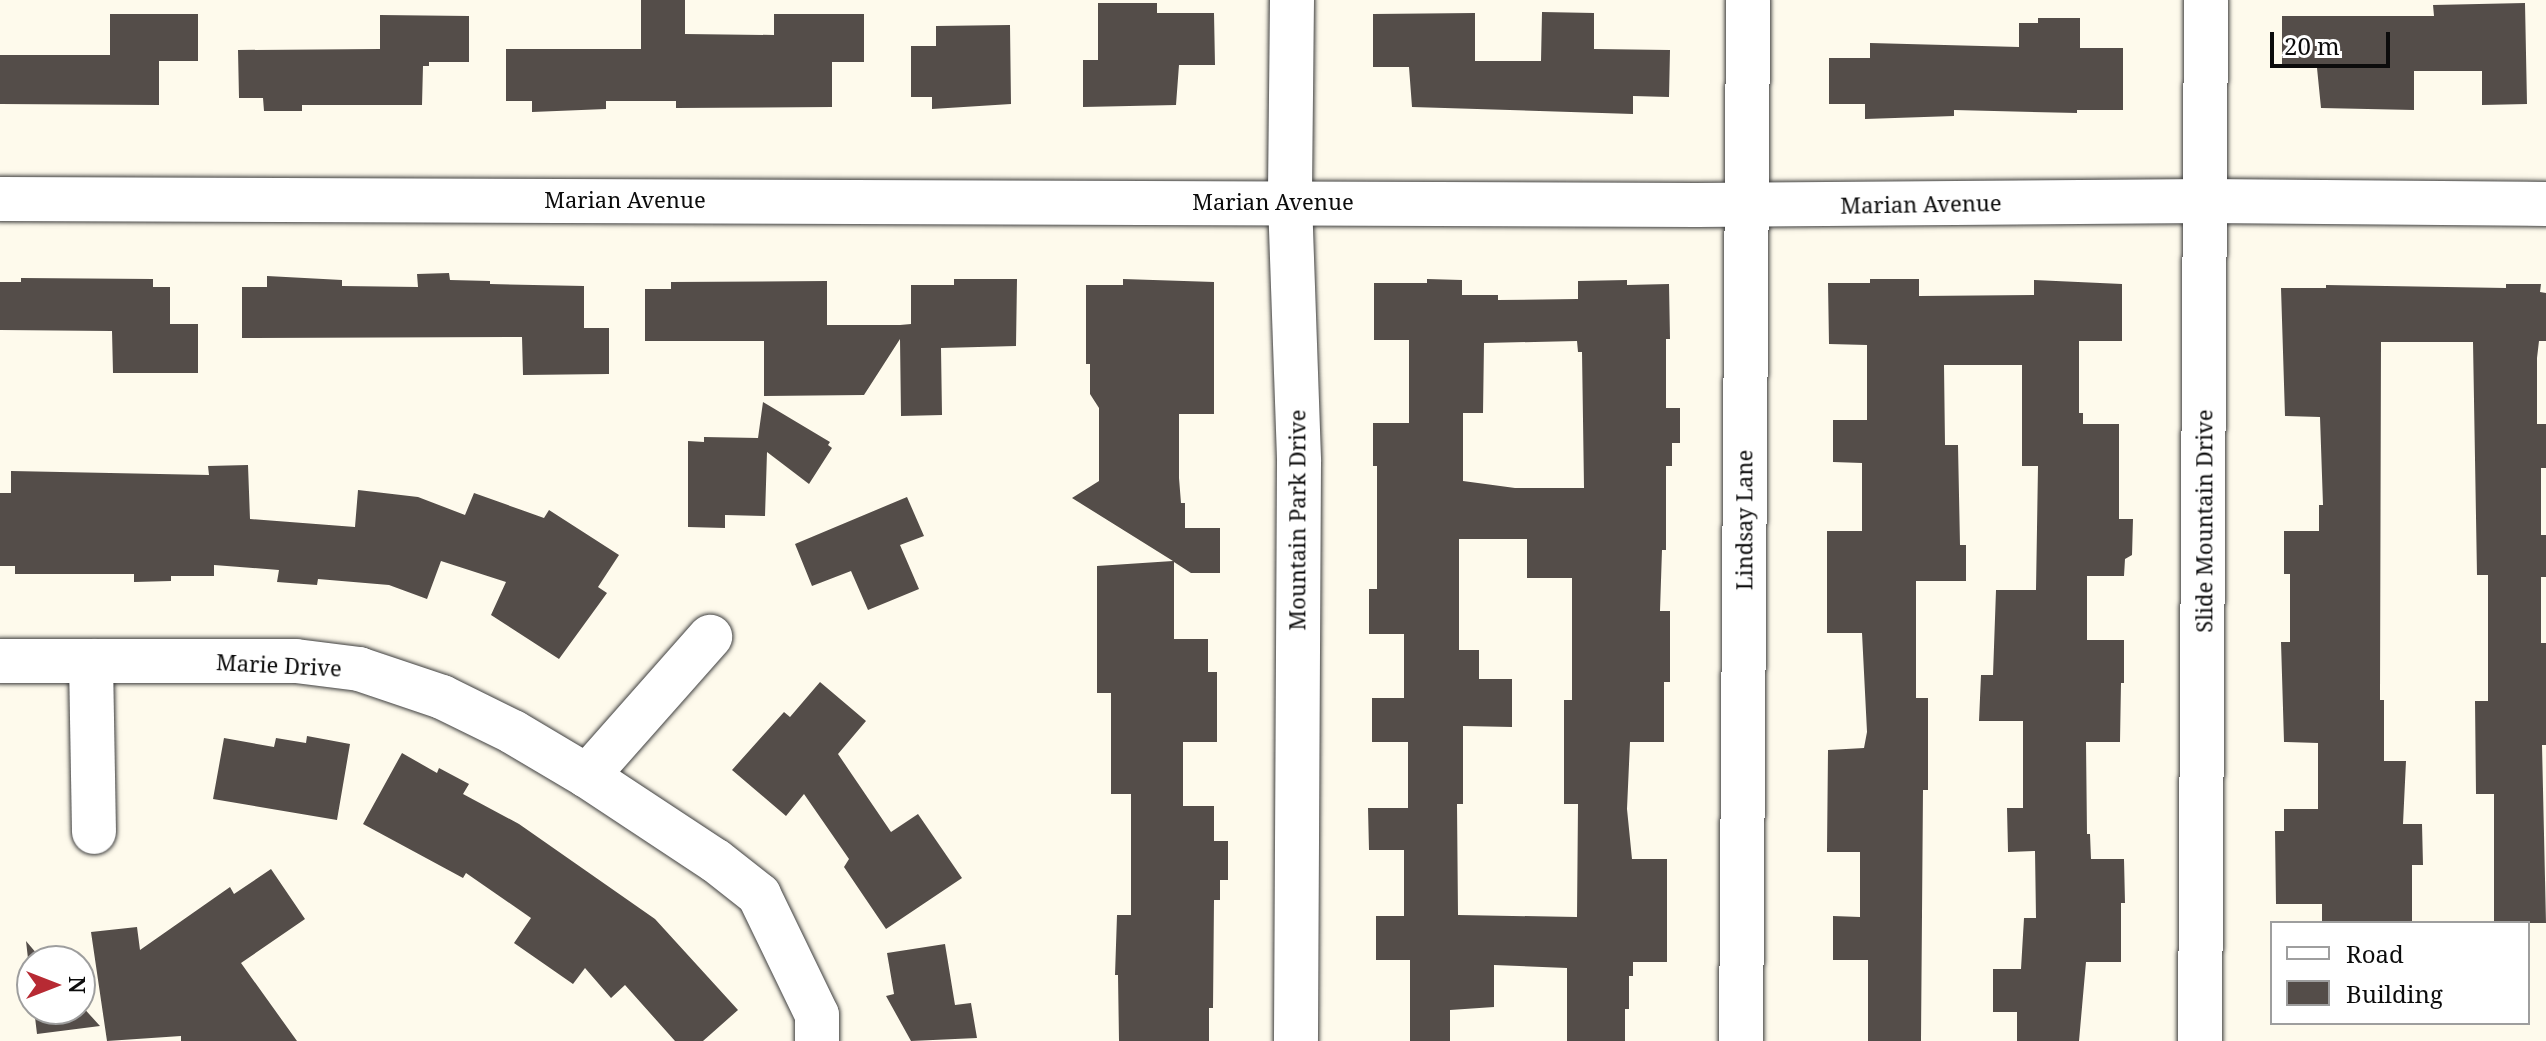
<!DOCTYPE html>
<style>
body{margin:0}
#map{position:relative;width:2546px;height:1041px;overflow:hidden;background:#fefaec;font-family:"Noto Serif",serif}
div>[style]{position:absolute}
.building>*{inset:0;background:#544d49}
.roads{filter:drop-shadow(0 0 2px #3f3f3f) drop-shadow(0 0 2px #3f3f3f)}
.minor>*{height:44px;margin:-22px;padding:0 22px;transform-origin:22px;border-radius:22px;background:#fff}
span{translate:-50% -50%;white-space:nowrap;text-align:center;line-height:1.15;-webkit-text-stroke:8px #fff;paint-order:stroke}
.street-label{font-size:22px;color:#0c0c0c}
.legend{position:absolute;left:2270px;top:921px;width:260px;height:104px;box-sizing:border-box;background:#fff;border:2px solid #9e9e9e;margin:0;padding:10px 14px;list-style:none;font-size:24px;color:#0c0c0c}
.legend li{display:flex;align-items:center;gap:16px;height:40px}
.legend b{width:40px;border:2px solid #9e9e9e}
.north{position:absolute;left:16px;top:945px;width:80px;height:80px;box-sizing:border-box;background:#fff;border:2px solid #9e9e9e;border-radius:50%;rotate:90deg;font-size:22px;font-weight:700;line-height:32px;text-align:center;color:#0c0c0c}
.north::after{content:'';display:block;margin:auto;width:28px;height:36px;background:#b72a33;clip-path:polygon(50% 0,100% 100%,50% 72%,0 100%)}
.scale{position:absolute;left:2270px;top:32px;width:120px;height:36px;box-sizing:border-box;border:4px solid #0c0c0c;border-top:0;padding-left:10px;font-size:24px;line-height:28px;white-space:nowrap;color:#0c0c0c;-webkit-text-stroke:6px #fff;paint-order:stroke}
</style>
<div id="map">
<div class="building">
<i style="clip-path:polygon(641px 0,685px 0,685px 34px,774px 35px,774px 14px,864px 14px,864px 62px,832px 62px,832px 107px,676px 108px,676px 101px,606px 101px,606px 109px,532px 112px,532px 101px,506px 101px,506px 49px,641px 49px)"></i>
<i style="clip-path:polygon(1098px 3px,1157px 3px,1157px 13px,1214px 13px,1215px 65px,1179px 65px,1176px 105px,1083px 107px,1083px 60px,1098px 60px)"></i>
<i style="clip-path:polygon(2525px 3px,2527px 104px,2482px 105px,2482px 71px,2414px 71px,2414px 110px,2321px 108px,2317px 68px,2282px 68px,2282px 16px,2434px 16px,2433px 5px)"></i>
<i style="clip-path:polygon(1542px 12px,1594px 13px,1594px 49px,1670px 50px,1669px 97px,1633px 96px,1633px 114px,1412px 107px,1409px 67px,1373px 67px,1373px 14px,1475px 13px,1475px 61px,1541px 61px)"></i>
<i style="clip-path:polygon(110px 14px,198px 14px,198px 61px,159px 61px,159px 105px,0 104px,0 55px,110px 55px)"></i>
<i style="clip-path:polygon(380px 15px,469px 16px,469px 62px,429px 62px,429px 66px,423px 66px,422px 105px,302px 105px,302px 111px,264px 111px,263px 98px,239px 98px,238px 50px,380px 49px)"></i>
<i style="clip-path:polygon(2038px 18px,2080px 18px,2080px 48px,2123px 48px,2123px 110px,2077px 110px,2077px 113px,1954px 110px,1954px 116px,1865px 119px,1865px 104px,1829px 104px,1829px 58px,1870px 58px,1870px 43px,2019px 47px,2019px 23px,2038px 23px)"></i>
<i style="clip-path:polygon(1010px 25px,1011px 104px,932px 109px,932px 97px,911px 97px,911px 46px,936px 46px,936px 26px)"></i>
<i style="clip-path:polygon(449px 273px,450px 280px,490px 281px,490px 284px,584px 286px,584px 328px,609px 328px,609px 374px,523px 375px,522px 337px,242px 338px,242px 287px,267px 287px,267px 276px,342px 280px,342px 286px,418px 287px,417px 274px)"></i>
<i style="clip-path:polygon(21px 278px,153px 279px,153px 287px,170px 287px,170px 324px,198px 324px,198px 373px,113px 373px,112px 331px,0 330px,0 282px,21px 282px)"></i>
<i style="clip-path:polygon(954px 279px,1017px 279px,1016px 346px,941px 348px,942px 415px,901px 416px,900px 339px,864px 395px,764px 396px,764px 341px,645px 341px,645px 289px,671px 289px,671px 282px,827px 281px,827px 325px,900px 325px,911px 324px,911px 285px,954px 285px)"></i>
<i style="clip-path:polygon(1123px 279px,1214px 282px,1214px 414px,1179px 414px,1179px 478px,1181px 503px,1185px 503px,1185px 528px,1220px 528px,1220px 573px,1191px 573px,1174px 562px,1174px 639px,1208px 639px,1208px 672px,1217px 672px,1217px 742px,1183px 742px,1183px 806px,1214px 806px,1214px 841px,1228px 841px,1228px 880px,1220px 880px,1220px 900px,1214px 900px,1213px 1008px,1209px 1008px,1209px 1041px,1119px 1041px,1118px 975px,1115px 975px,1117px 915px,1131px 915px,1131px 794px,1111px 794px,1111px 693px,1097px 693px,1097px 566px,1173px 561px,1072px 498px,1099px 481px,1099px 408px,1090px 394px,1090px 364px,1086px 364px,1086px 285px,1123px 285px)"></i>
<i style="clip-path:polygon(evenodd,1427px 279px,1462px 280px,1462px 295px,1498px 295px,1498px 300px,1578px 299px,1578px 281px,1627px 280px,1627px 285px,1669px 284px,1670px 339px,1666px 339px,1666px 408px,1680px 408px,1680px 443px,1672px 443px,1672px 466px,1666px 466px,1666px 550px,1662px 550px,1660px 611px,1670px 611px,1670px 682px,1664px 682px,1664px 742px,1630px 742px,1627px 809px,1632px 859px,1667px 859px,1667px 962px,1633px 962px,1633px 976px,1629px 976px,1629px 1009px,1625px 1009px,1625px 1041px,1567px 1041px,1567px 968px,1494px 965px,1494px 1007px,1450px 1010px,1450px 1041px,1410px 1041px,1410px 960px,1376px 960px,1376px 916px,1404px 916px,1404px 850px,1369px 850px,1368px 808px,1408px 808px,1408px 742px,1372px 742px,1372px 698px,1404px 698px,1404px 634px,1369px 634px,1369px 589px,1377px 589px,1377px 466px,1373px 466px,1373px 423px,1409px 423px,1409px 340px,1374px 340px,1374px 283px,1427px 283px,1427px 279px,1577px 341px,1578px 352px,1582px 352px,1584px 488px,1515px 488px,1463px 481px,1463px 413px,1483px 413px,1484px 343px,1577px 341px,1427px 279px,1459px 539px,1527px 539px,1527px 578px,1572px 578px,1572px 700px,1564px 700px,1564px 804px,1578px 804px,1577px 917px,1458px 915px,1457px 804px,1463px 804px,1463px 726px,1512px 727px,1512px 679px,1479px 679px,1479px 650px,1459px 650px,1459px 539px)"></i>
<i style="clip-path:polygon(1870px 279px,1919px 279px,1919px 296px,2034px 295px,2034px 280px,2122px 284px,2122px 341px,2079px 341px,2079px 413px,2083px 413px,2083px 424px,2119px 424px,2119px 519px,2133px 519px,2132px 555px,2125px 559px,2124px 576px,2087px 576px,2087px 640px,2124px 640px,2124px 683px,2121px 683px,2120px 742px,2086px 742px,2087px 834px,2090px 834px,2091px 859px,2124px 859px,2125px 903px,2121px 903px,2121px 962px,2086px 962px,2079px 1041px,2017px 1041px,2017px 1012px,1993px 1012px,1993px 969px,2021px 969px,2024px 918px,2036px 918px,2035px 851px,2008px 852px,2007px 808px,2023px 808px,2023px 721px,1979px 721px,1981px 675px,1993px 675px,1996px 590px,2036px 590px,2038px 466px,2022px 466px,2022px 365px,1944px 365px,1945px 445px,1958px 445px,1960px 545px,1966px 545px,1966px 581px,1916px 581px,1916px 698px,1928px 698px,1928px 790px,1923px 790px,1921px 1041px,1868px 1041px,1868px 960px,1833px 960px,1833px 916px,1860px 917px,1860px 852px,1827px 852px,1828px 750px,1864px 748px,1867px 732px,1862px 633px,1827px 633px,1827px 531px,1862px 531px,1862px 463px,1833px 462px,1833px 420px,1867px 420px,1867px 345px,1829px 344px,1828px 283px,1870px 283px)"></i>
<i style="clip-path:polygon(2506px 284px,2541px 284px,2540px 292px,2546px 293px,2546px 341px,2539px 341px,2537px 358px,2537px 424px,2546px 424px,2546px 468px,2541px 468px,2541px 535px,2546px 535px,2546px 577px,2541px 577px,2541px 643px,2546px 643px,2546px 745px,2542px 745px,2546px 923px,2494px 923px,2494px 794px,2476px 794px,2475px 701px,2488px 701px,2488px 575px,2477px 575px,2473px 342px,2381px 342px,2380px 700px,2384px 700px,2384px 761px,2406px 761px,2403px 824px,2422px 824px,2423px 865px,2412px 865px,2412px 923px,2322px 923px,2322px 904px,2276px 904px,2275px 831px,2284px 831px,2284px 809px,2318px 809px,2318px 743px,2284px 742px,2281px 642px,2290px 642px,2290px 574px,2284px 574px,2284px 531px,2319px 531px,2319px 505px,2323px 505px,2320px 417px,2285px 416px,2281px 288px,2326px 288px,2326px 285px,2506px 288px)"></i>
<i style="clip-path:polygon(763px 402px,830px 442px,828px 445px,832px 448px,809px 484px,767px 452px,765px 516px,725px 515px,725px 528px,688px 527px,688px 441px,704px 442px,704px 437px,758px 438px)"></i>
<i style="clip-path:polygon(248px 465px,250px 519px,355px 527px,358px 490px,418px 497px,465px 515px,474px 493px,544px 518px,549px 510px,619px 555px,598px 587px,607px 593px,559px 659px,491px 615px,506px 582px,441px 561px,427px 599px,389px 585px,318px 579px,317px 585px,277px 582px,279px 570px,214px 565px,214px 576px,171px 576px,171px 581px,134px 582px,134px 574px,15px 574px,15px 566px,0 566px,0 493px,11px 493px,11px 471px,209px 475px,208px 466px)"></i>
<i style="clip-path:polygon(907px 497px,924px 536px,900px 545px,919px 589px,868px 610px,851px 571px,812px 586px,795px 544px)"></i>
<i style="clip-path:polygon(820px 682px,866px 721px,838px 754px,891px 832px,918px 814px,962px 878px,886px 929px,844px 867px,849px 859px,804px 794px,786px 816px,732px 770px,784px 712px,790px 717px)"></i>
<i style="clip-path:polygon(307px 736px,350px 744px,337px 820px,213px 799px,224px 738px,274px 747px,276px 738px,306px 743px)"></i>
<i style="clip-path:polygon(402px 753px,437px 773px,439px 768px,469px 784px,463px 794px,519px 824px,655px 919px,738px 1010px,703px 1041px,675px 1041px,625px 985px,611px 998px,585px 968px,573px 984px,514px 943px,531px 918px,466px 873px,463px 878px,363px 824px)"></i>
<i style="clip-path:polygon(271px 869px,305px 919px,241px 963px,297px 1041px,181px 1041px,181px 1036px,107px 1041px,91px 932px,137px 927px,140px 950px,230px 887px,234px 894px)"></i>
<i style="clip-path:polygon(26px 941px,43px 961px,32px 961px,32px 994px)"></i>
<i style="clip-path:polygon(945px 944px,955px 1005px,971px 1003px,977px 1038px,911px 1041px,886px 996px,894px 994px,887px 953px)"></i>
<i style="clip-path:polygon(80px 1004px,100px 1026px,37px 1034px,34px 1009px,80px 1009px)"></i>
</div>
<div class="roads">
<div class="minor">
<i style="left:1292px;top:0;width:201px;rotate:90.6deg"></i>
<i style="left:1290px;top:201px;width:261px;rotate:88deg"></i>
<i style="left:1299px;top:462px;width:579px;rotate:90.3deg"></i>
<i style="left:0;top:199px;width:1697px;rotate:0.2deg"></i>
<i style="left:1697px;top:205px;width:509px;rotate:-0.45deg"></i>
<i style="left:2206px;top:201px;width:340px;rotate:0.5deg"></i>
<i style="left:0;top:661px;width:296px"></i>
<i style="left:296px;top:661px;width:64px;rotate:7.2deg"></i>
<i style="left:359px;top:669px;width:88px;rotate:18.6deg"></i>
<i style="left:442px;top:697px;width:79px;rotate:26.2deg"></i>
<i style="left:513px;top:732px;width:86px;rotate:30.7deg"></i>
<i style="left:587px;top:776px;width:154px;rotate:33.4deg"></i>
<i style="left:716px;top:861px;width:55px;rotate:38.3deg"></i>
<i style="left:759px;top:895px;width:133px;rotate:64.2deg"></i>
<i style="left:817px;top:1015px;width:26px;rotate:90deg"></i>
<i style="left:91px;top:661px;width:171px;rotate:89deg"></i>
<i style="left:587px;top:776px;width:186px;rotate:-48.5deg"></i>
<i style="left:1741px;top:1041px;width:1041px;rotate:-89.61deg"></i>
<i style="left:2200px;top:1041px;width:1041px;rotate:-89.67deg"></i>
</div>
</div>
<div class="street-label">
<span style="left:625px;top:200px">Marian Avenue</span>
<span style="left:1273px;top:202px">Marian Avenue</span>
<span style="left:1921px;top:204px;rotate:-1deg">Marian Avenue</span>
<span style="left:1297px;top:520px;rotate:-90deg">Mountain Park Drive</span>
<span style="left:1744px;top:520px;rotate:-90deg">Lindsay Lane</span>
<span style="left:2204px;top:521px;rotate:-90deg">Slide Mountain Drive</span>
<span style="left:279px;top:665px;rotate:3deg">Marie Drive</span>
</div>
<ul class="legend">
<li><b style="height:10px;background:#fff"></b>Road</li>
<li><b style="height:22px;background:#544d49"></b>Building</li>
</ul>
<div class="north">N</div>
<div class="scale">20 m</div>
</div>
